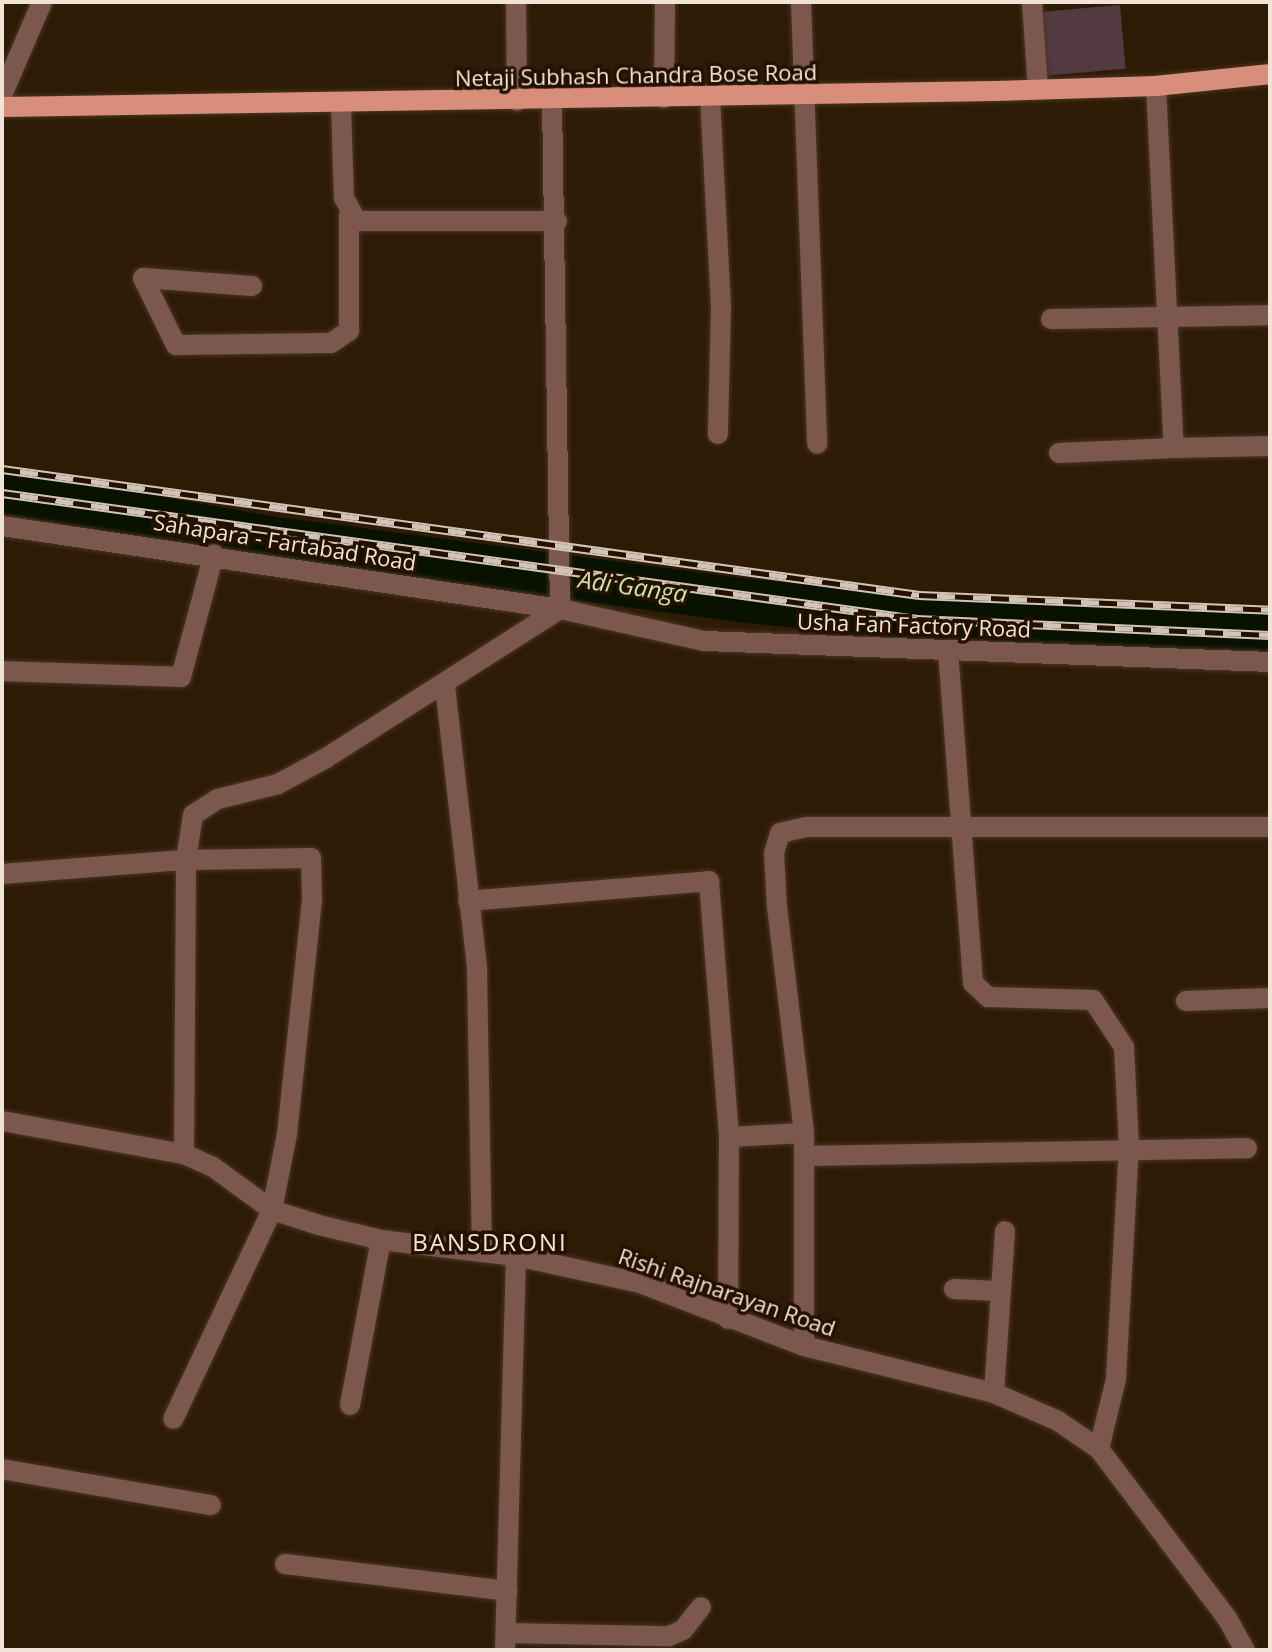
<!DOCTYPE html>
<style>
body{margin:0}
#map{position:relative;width:1272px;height:1652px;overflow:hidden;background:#2e1b06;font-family:"Open Sans",sans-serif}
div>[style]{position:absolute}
.green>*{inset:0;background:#533a40;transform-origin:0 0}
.river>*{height:44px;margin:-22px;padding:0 22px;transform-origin:22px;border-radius:22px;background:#091200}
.roads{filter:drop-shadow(0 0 2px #493723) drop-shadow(0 0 2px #493723)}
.minor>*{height:20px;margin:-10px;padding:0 10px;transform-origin:10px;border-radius:10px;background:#7b574e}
.primary>*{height:20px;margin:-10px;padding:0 10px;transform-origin:10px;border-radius:10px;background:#d88e7b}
.rail>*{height:9px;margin-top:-4.5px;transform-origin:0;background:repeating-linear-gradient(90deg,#241100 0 18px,#d2c4b6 0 36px);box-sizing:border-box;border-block:2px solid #d2c4b6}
span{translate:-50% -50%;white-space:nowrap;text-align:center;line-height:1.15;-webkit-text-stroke:7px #241100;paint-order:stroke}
.street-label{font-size:22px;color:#f1e4d7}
.water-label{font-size:24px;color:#cbe4a9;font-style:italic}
.neighbourhood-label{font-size:24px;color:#f1e4d7;letter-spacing:2px}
.frame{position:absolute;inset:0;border:4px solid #f1e4d7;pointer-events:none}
</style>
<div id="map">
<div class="green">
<i style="left:1120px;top:5px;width:64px;height:80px;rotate:85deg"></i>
</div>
<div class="river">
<i style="left:2px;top:491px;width:264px;rotate:10deg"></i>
<i style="left:262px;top:537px;width:481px;rotate:7.5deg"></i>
<i style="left:739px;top:600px;width:194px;rotate:5.9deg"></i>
<i style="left:932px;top:620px;width:338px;rotate:2deg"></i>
</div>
<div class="roads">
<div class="minor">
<i style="left:516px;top:2px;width:99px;rotate:89.4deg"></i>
<i style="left:801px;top:2px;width:442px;rotate:87.9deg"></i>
<i style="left:1032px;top:2px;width:87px;rotate:86.1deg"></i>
<i style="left:1156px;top:86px;width:362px;rotate:87.2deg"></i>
<i style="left:1174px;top:448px;width:96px;rotate:-1.2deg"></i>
<i style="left:2px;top:95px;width:101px;rotate:-66.7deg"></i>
<i style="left:710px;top:97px;width:210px;rotate:87deg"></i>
<i style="left:721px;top:307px;width:127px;rotate:91.4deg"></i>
<i style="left:664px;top:98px;width:96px;rotate:-89.4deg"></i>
<i style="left:552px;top:100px;width:509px;rotate:89.1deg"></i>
<i style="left:341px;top:105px;width:93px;rotate:88.2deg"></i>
<i style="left:344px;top:198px;width:26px;rotate:61deg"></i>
<i style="left:357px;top:221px;width:200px"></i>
<i style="left:252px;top:286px;width:109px;rotate:-175.8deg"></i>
<i style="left:143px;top:278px;width:75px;rotate:63.8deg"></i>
<i style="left:176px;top:345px;width:155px;rotate:-0.7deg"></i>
<i style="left:331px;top:343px;width:22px;rotate:-34deg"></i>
<i style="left:349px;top:331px;width:116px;rotate:-90deg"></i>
<i style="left:1051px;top:319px;width:219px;rotate:-1deg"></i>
<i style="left:1059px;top:453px;width:115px;rotate:-2.5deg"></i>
<i style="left:2px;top:526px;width:564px;rotate:8.46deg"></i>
<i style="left:560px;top:609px;width:148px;rotate:12.5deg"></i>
<i style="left:704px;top:641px;width:566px;rotate:2.12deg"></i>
<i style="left:948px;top:650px;width:334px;rotate:85.7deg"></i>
<i style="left:973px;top:983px;width:21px;rotate:43deg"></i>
<i style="left:988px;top:997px;width:105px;rotate:1.6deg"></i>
<i style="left:1093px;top:1000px;width:56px;rotate:56.6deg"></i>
<i style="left:1124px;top:1047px;width:99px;rotate:87.1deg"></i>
<i style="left:1129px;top:1146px;width:233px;rotate:93.2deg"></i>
<i style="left:1116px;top:1379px;width:72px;rotate:103.7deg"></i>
<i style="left:2px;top:671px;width:179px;rotate:1.9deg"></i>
<i style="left:181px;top:677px;width:127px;rotate:-75deg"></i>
<i style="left:445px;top:686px;width:285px;rotate:83.5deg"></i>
<i style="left:477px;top:969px;width:283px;rotate:89deg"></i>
<i style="left:2px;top:874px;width:185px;rotate:-4.4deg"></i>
<i style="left:186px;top:860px;width:125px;rotate:-0.9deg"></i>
<i style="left:311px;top:858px;width:42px;rotate:88.6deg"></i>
<i style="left:312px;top:900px;width:235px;rotate:96.1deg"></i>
<i style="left:287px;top:1134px;width:77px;rotate:101.2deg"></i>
<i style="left:272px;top:1210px;width:231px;rotate:115.3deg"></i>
<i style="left:468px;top:901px;width:242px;rotate:-4.7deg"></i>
<i style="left:709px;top:881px;width:257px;rotate:85.5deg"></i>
<i style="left:729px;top:1137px;width:182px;rotate:90.3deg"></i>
<i style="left:1186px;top:1001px;width:84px;rotate:-2deg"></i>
<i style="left:2px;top:1121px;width:185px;rotate:10.3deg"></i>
<i style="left:184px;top:1154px;width:32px;rotate:24deg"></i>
<i style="left:213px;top:1167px;width:73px;rotate:36.1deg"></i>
<i style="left:272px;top:1210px;width:49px;rotate:17.7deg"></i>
<i style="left:319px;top:1225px;width:64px;rotate:13.6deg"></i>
<i style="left:381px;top:1240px;width:136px;rotate:6.8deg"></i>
<i style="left:516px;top:1256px;width:127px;rotate:12.3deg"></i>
<i style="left:640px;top:1283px;width:176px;rotate:21deg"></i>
<i style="left:804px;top:1346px;width:196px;rotate:13.9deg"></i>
<i style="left:994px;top:1393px;width:70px;rotate:23.6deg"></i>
<i style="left:1058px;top:1421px;width:50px;rotate:34.3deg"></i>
<i style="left:1099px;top:1449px;width:212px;rotate:52.9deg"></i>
<i style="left:1227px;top:1618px;width:37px;rotate:61deg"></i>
<i style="left:729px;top:1137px;width:75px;rotate:-3.1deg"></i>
<i style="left:184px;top:1154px;width:294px;rotate:-89.6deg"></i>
<i style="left:186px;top:860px;width:46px;rotate:-81.2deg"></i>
<i style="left:193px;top:815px;width:30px;rotate:-33deg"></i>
<i style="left:218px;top:799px;width:62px;rotate:-14deg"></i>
<i style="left:278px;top:784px;width:55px;rotate:-28.4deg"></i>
<i style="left:326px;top:758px;width:277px;rotate:-32.5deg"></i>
<i style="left:804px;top:1156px;width:443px;rotate:-1deg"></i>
<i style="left:954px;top:1289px;width:45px;rotate:2.5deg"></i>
<i style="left:804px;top:1346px;width:213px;rotate:-90deg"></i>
<i style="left:804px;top:1133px;width:227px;rotate:-96.8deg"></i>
<i style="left:777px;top:908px;width:55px;rotate:-93.1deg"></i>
<i style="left:774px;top:853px;width:21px;rotate:-73deg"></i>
<i style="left:780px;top:833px;width:27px;rotate:-13deg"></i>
<i style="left:806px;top:827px;width:464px"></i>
<i style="left:994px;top:1393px;width:162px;rotate:-86.1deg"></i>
<i style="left:350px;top:1405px;width:168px;rotate:-79.4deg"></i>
<i style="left:2px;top:1469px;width:212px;rotate:9.8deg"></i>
<i style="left:285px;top:1564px;width:224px;rotate:6.9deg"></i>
<i style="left:506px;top:1633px;width:163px;rotate:1.1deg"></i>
<i style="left:669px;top:1636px;width:15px;rotate:-23deg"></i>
<i style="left:683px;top:1630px;width:29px;rotate:-52deg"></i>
<i style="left:505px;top:1650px;width:394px;rotate:-88.4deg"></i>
</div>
<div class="primary">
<i style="left:2px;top:107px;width:992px;rotate:-0.92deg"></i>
<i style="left:994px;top:91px;width:162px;rotate:-1.8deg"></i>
<i style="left:1156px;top:86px;width:115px;rotate:-6deg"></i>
</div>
</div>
<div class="rail">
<i style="left:2px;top:469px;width:926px;rotate:7.82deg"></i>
<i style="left:919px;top:595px;width:351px;rotate:2.4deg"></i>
<i style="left:2px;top:493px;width:924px;rotate:7.84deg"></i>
<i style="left:917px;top:619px;width:353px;rotate:2.6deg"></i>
</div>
<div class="street-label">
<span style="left:636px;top:75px;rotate:-1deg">Netaji Subhash Chandra Bose Road</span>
<span style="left:285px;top:542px;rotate:9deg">Sahapara - Fartabad Road</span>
<span style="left:914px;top:625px;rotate:2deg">Usha Fan Factory Road</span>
<span style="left:727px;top:1292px;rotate:19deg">Rishi Rajnarayan Road</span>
</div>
<div class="water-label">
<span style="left:633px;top:586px;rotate:8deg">Adi Ganga</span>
</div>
<div class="neighbourhood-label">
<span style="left:490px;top:1242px">BANSDRONI</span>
</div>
<div class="frame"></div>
</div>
